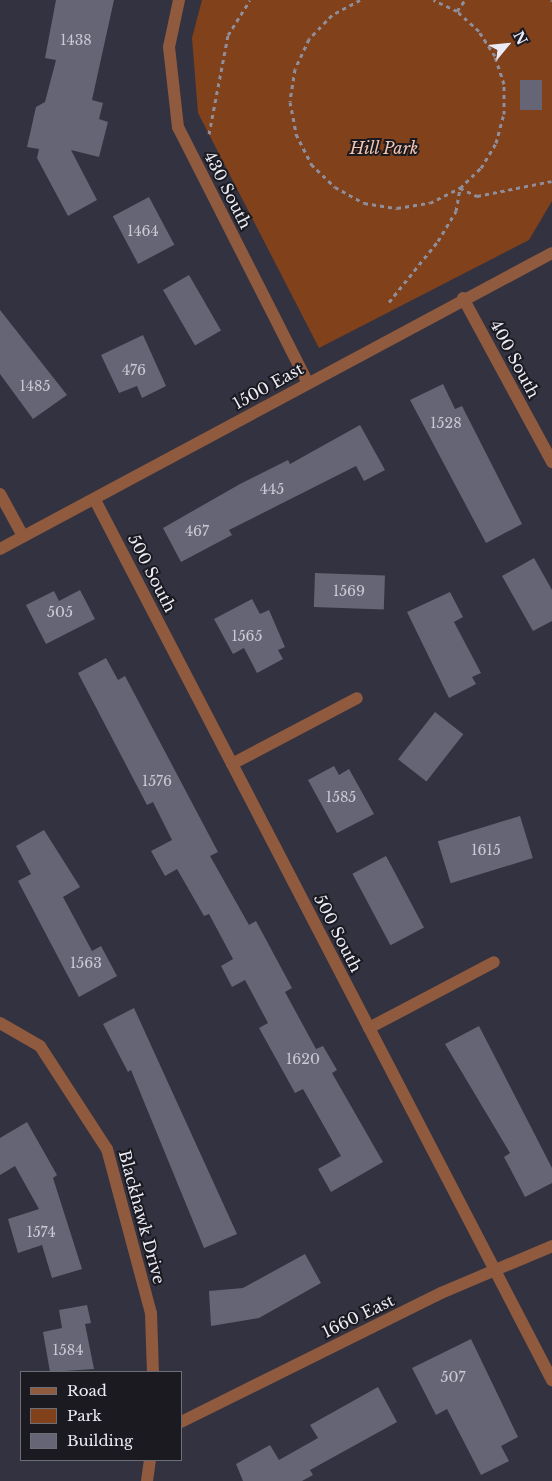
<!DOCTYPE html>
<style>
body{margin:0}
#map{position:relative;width:552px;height:1481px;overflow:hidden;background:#333240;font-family:"Libre Baskerville",serif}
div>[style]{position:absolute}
.green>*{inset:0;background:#81411a}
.building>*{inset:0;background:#656575;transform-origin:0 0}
.path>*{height:3px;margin-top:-1.5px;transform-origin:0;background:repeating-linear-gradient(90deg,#8f8e9a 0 4px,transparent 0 8px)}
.minor>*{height:12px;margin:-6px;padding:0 6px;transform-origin:6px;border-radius:6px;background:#8f5a3e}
span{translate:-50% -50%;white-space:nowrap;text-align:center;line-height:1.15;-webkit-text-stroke:4px #1b1a21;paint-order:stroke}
.number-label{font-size:14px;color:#cacad5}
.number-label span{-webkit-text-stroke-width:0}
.park-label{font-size:16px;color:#f3c5ae;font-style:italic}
.street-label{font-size:16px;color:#ebebf5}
.legend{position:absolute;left:20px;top:1371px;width:162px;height:90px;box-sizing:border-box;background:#1b1a21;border:1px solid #6e6e76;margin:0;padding:6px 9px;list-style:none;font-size:15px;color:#ebebf5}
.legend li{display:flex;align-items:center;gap:10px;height:25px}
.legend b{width:25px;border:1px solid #6e6e76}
.north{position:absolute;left:482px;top:20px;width:50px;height:50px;-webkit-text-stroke:4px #1b1a21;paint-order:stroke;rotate:62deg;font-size:14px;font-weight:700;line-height:20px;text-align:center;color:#ebebf5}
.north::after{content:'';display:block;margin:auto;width:18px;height:22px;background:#ebebf5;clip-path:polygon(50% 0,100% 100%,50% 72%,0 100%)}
</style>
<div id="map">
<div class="green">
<i style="clip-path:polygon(202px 0,552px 0,552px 201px,529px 240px,319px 348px,198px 113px,192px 38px)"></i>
</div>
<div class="building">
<i style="clip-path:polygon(56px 0,114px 0,92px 100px,103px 103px,99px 119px,108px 122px,99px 157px,71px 150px,97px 200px,68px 216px,37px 158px,39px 149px,27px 147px,36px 107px,45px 102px,56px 60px,45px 58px)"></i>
<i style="left:520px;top:80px;width:22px;height:30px"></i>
<i style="left:149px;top:197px;width:54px;height:41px;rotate:62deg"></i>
<i style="left:189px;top:275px;width:64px;height:30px;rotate:60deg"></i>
<i style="clip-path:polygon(0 310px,67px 395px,33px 419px,0 374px)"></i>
<i style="clip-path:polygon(143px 335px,166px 386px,142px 398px,137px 386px,119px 393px,101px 355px)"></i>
<i style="clip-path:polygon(443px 384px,455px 409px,462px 406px,522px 524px,486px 543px,410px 400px)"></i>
<i style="clip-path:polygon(360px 425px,385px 470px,364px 481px,356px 466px,229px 530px,232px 535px,181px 562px,163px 528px,240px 484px,288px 460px,290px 464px)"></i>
<i style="clip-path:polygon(534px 558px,552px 590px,552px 621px,533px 631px,502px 576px)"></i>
<i style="left:315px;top:573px;width:70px;height:34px;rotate:2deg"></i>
<i style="clip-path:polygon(80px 590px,95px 619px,46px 644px,26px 605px,54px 591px,59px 601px)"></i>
<i style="clip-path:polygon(450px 592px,463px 617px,454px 622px,481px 673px,472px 677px,476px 684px,449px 698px,407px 612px)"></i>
<i style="clip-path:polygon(252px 599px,260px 614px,269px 610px,285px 647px,278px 650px,283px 659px,257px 673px,244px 648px,233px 654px,214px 619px)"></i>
<i style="clip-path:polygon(106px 658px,118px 680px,125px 676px,218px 852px,210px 856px,249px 925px,256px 921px,292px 988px,285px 992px,316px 1049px,323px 1046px,337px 1070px,332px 1073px,383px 1162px,331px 1192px,318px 1169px,341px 1156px,303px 1089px,295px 1093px,259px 1028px,268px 1023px,245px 980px,232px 987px,221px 966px,233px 959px,209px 914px,204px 916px,177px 869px,165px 876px,151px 851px,172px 840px,153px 802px,147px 805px,78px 673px)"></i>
<i style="left:435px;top:712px;width:36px;height:60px;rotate:38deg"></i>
<i style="clip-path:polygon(334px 766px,339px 775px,349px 769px,374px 814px,337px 833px,308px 780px)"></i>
<i style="left:520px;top:816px;width:44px;height:86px;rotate:73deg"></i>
<i style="clip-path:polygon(44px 830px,80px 887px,63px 897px,92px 951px,101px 946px,117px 976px,79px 997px,18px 881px,31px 874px,16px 846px)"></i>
<i style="left:386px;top:856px;width:81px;height:38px;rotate:62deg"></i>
<i style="clip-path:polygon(134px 1008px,237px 1234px,204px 1248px,131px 1070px,128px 1072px,103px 1024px)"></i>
<i style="clip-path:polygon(479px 1026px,552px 1168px,552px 1183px,525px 1197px,504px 1157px,510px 1153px,445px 1044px)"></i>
<i style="clip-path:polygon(27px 1122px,57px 1175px,53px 1178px,82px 1269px,52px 1278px,42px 1245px,18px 1253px,8px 1219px,39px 1209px,15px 1166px,0 1175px,0 1138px)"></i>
<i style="clip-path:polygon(305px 1254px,321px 1283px,259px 1318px,211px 1326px,209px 1291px,243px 1288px)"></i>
<i style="clip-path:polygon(87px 1305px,91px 1323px,85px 1324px,94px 1369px,50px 1372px,43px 1332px,62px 1328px,59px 1310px)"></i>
<i style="clip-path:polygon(471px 1339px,518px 1437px,501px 1446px,509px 1461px,481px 1475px,447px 1409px,436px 1415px,412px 1368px)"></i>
<i style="clip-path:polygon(378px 1387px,397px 1422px,310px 1470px,313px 1475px,302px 1481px,243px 1481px,236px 1464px,270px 1445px,279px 1460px,318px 1438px,310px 1425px)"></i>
</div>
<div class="path">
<i style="left:360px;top:0;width:32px;rotate:152deg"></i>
<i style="left:332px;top:15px;width:33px;rotate:134deg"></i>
<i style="left:309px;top:39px;width:33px;rotate:115deg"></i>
<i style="left:295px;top:69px;width:33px;rotate:99deg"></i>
<i style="left:290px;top:102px;width:33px;rotate:79deg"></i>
<i style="left:296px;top:134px;width:34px;rotate:63deg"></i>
<i style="left:311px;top:164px;width:33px;rotate:44deg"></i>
<i style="left:335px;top:187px;width:33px;rotate:29deg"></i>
<i style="left:364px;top:203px;width:33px;rotate:9deg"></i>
<i style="left:397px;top:208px;width:33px;rotate:-9deg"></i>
<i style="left:430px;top:203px;width:34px;rotate:-27deg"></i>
<i style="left:460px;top:188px;width:29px;rotate:-44deg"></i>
<i style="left:481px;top:168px;width:29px;rotate:-59deg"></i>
<i style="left:496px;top:143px;width:30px;rotate:-75deg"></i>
<i style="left:504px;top:114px;width:30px;rotate:-90deg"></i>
<i style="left:504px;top:84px;width:29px;rotate:-108deg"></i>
<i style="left:495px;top:56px;width:30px;rotate:-123deg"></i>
<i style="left:479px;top:31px;width:30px;rotate:-138deg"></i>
<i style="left:457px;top:11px;width:26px;rotate:-155deg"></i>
<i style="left:551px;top:0;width:1px;rotate:45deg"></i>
<i style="left:457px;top:11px;width:14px;rotate:-54deg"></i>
<i style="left:209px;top:134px;width:101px;rotate:-79.1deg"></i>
<i style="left:228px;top:35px;width:41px;rotate:-57.8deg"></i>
<i style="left:389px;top:302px;width:78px;rotate:-51.2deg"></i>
<i style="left:438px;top:241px;width:35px;rotate:-59deg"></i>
<i style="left:456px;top:211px;width:23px;rotate:-80deg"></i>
<i style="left:460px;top:188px;width:19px;rotate:25deg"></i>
<i style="left:477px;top:196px;width:76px;rotate:-11.3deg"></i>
</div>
<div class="minor">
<i style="left:179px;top:0;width:48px;rotate:102deg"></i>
<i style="left:169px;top:47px;width:81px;rotate:83.6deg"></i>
<i style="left:178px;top:127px;width:287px;rotate:63.1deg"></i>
<i style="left:463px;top:298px;width:187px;rotate:61.5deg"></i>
<i style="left:0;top:494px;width:48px;rotate:61.3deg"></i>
<i style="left:95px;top:500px;width:992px;rotate:62.56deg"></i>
<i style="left:0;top:549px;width:626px;rotate:-28.2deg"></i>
<i style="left:232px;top:764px;width:141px;rotate:-27.8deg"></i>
<i style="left:0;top:1023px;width:46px;rotate:29.9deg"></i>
<i style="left:40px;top:1046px;width:123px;rotate:57deg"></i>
<i style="left:107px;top:1149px;width:170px;rotate:75deg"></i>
<i style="left:151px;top:1313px;width:59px;rotate:88.1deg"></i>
<i style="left:369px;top:1028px;width:141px;rotate:-27.8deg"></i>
<i style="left:181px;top:1422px;width:290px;rotate:-26.4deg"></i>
<i style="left:441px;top:1293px;width:121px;rotate:-22.9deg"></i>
<i style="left:147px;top:1481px;width:21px;rotate:-82deg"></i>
</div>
<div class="number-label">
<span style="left:76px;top:40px">1438</span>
<span style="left:143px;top:231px">1464</span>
<span style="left:134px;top:370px">476</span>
<span style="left:35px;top:386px">1485</span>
<span style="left:446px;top:423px">1528</span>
<span style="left:272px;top:489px">445</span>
<span style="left:197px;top:531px">467</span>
<span style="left:349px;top:591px">1569</span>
<span style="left:60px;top:612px">505</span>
<span style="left:247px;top:636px">1565</span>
<span style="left:157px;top:781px">1576</span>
<span style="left:341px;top:797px">1585</span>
<span style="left:486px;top:850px">1615</span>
<span style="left:86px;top:963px">1563</span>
<span style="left:303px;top:1059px">1620</span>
<span style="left:41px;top:1232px">1574</span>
<span style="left:68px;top:1350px">1584</span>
<span style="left:453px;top:1377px">507</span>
</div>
<div class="park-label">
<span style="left:384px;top:148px">Hill Park</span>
</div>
<div class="street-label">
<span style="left:228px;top:190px;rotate:63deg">430 South</span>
<span style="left:515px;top:359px;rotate:62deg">400 South</span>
<span style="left:268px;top:386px;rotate:-29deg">1500 East</span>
<span style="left:152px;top:573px;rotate:63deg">500 South</span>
<span style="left:338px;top:933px;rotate:63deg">500 South</span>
<span style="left:142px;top:1217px;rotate:75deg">Blackhawk Drive</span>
<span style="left:358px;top:1316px;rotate:-26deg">1660 East</span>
</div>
<ul class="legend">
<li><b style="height:6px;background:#8f5a3e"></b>Road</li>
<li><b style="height:14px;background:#81411a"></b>Park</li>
<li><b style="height:14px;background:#656575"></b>Building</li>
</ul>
<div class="north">N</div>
</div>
